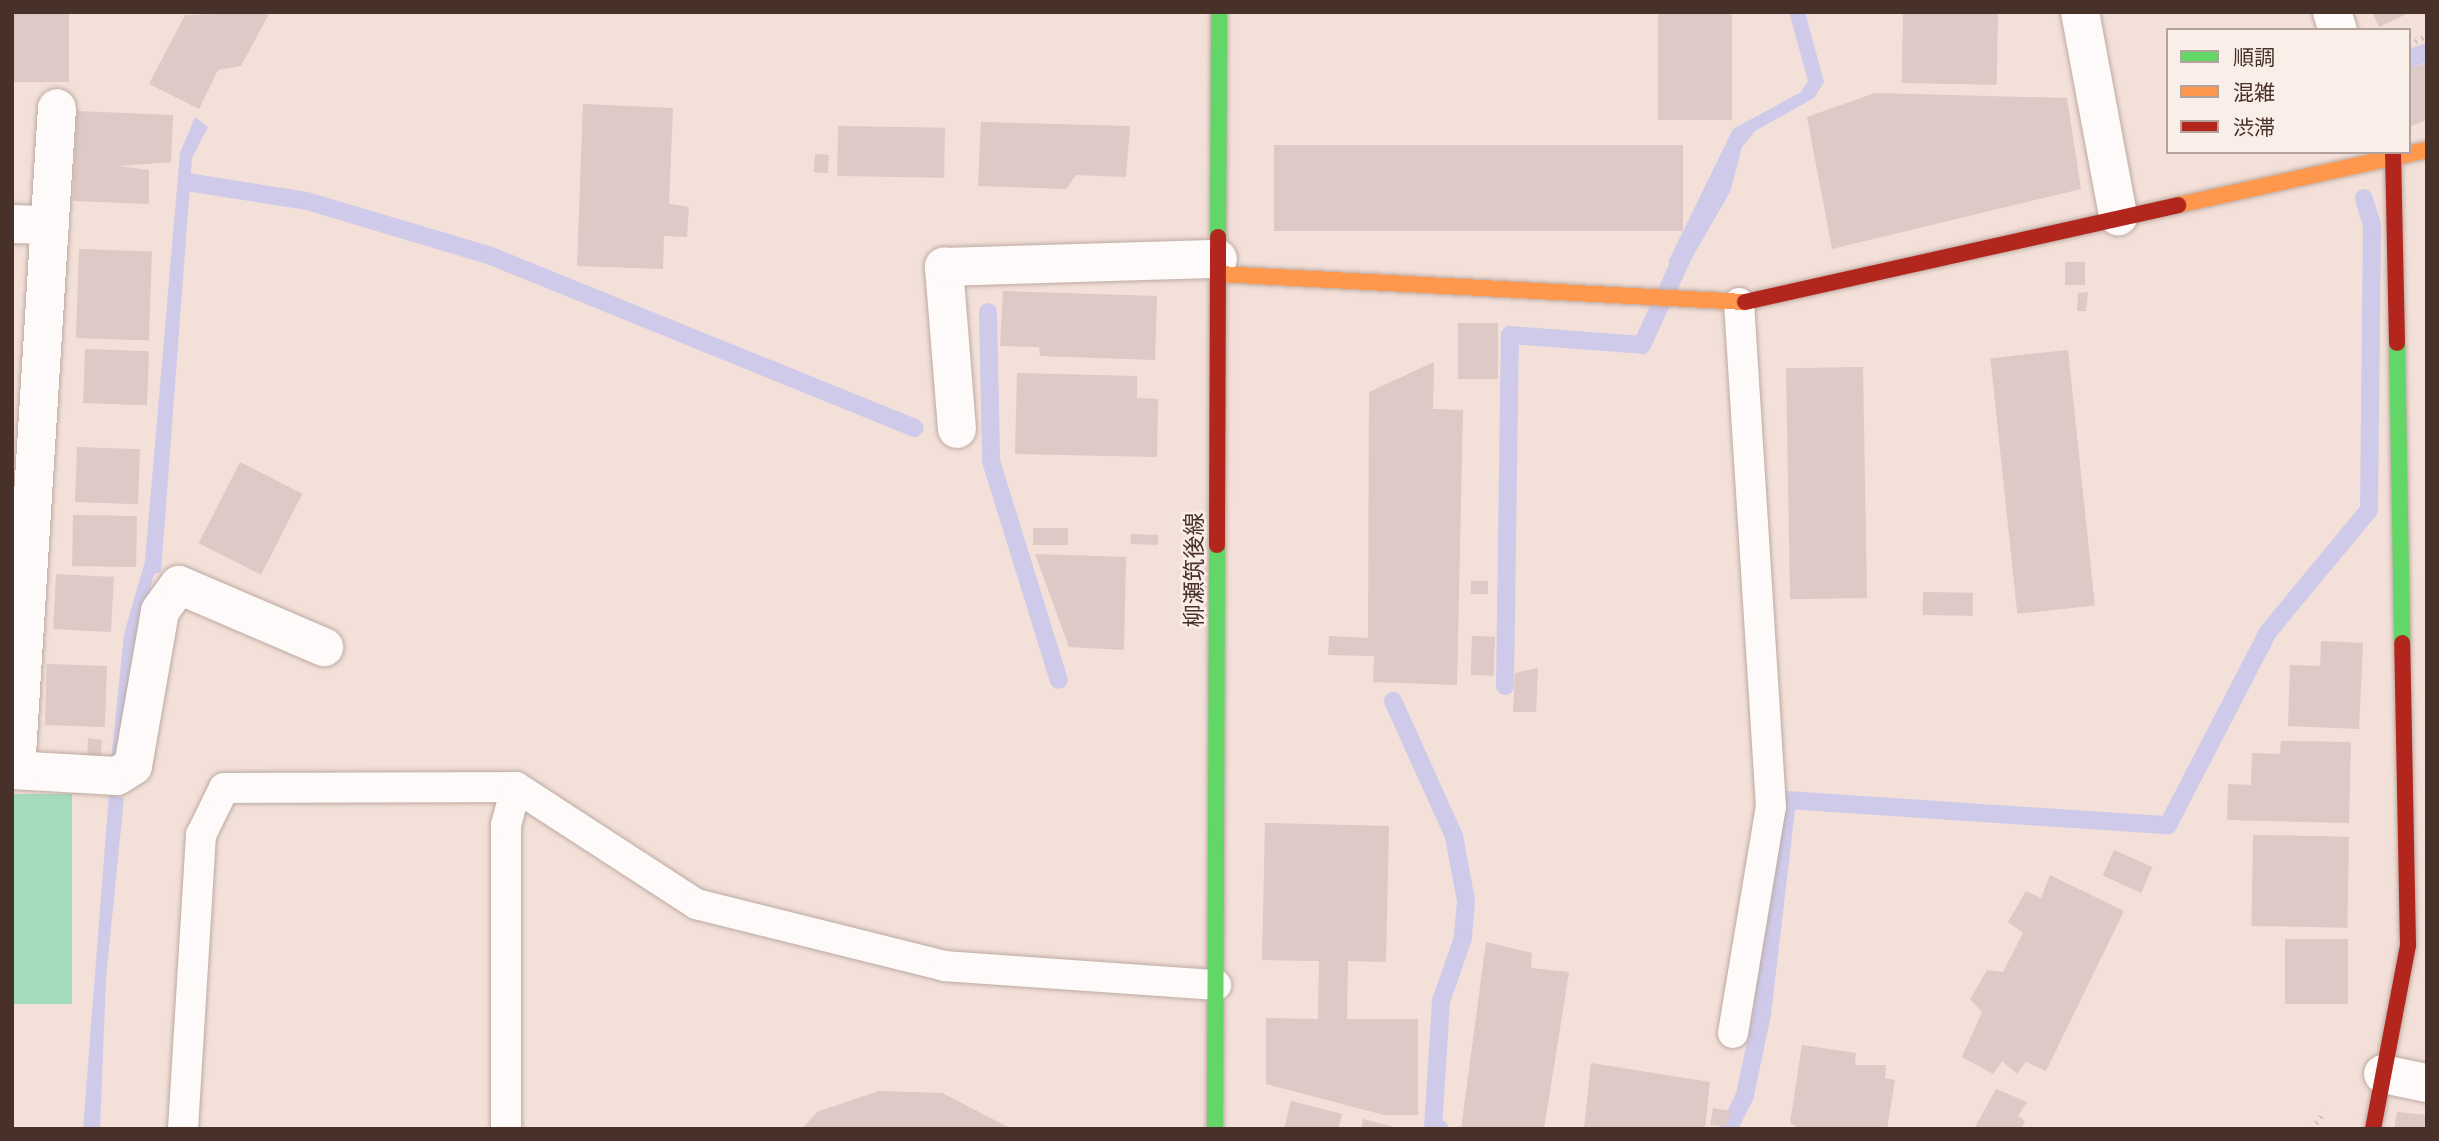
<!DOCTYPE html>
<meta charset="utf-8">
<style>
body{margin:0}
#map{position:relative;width:2439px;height:1141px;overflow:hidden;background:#f3e0d8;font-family:"Source Sans 3","Noto Sans JP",sans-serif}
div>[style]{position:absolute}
.green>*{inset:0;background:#a4dbbb;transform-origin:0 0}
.water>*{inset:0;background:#cfcaea}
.stream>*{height:18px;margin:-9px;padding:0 9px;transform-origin:9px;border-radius:9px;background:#cfcaea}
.building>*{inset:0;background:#ddc9c5;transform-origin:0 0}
.path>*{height:4.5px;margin-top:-2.25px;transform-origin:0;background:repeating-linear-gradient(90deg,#cdc5c1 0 2px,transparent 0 7px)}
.roads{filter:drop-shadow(0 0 2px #bcaaa2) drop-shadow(0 0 2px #bcaaa2)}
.lane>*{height:30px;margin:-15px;padding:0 15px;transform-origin:15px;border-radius:15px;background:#fdfaf9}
.street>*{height:38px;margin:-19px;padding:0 19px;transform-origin:19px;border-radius:19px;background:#fdfaf9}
.fast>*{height:16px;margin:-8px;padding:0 8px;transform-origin:8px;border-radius:8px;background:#63d668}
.slow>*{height:16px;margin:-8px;padding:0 8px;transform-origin:8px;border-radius:8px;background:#ff974d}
.jam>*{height:16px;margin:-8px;padding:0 8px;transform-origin:8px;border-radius:8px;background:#b3261e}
span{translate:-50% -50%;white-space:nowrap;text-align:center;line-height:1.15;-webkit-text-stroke:5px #faeee9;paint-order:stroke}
.street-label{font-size:23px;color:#483128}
.frame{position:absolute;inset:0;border:14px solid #483128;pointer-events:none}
.legend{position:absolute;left:2166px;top:28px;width:245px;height:126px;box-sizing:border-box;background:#faeee9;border:2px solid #b3a29c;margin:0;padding:9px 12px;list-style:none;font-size:21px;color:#483128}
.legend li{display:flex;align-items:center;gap:14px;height:35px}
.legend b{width:35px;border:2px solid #b3a29c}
</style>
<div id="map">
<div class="green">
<i style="left:12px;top:794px;width:60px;height:210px"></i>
</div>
<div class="water">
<i style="clip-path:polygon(1789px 12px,1805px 12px,1824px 82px,1814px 98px,1755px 131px,1742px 147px,1730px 192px,1685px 270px,1668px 262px,1733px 129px,1801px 92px,1808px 81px)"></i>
<i style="clip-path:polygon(195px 117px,208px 127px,192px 158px,161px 572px,154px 574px,134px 650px,126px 762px,111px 761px,124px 634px,145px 561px,180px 153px)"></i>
<i style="clip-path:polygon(109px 794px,124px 798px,106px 978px,100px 1129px,83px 1129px)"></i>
</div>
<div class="stream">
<i style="left:2409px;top:59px;width:19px;rotate:-21deg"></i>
<i style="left:187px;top:182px;width:121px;rotate:9deg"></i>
<i style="left:307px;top:201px;width:192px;rotate:16.6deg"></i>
<i style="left:491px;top:256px;width:457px;rotate:22.1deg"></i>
<i style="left:988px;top:312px;width:149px;rotate:88.8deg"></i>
<i style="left:991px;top:461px;width:229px;rotate:72.8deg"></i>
<i style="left:1505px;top:686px;width:351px;rotate:-89.2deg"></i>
<i style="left:1510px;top:335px;width:132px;rotate:4.3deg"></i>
<i style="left:1642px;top:345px;width:110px;rotate:-65.3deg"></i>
<i style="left:1393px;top:701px;width:148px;rotate:65.7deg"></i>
<i style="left:1454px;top:836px;width:66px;rotate:79.5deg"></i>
<i style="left:1466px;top:901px;width:37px;rotate:95deg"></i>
<i style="left:1463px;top:938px;width:67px;rotate:109.2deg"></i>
<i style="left:1441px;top:1001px;width:126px;rotate:93.6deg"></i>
<i style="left:1433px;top:1127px;width:7px;rotate:16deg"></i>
<i style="left:1728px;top:1129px;width:38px;rotate:-63deg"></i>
<i style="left:1745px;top:1095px;width:83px;rotate:-78.1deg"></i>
<i style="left:1762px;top:1014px;width:215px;rotate:-83.3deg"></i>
<i style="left:1787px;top:800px;width:382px;rotate:3.8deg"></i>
<i style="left:2168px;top:825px;width:217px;rotate:-62.6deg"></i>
<i style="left:2268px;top:632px;width:158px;rotate:-50.4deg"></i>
<i style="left:2369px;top:510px;width:285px;rotate:-89.4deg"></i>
<i style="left:2372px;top:225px;width:28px;rotate:-107deg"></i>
</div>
<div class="building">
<i style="left:12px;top:12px;width:57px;height:70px"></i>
<i style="clip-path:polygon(270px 12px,241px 66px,218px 70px,199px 109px,149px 84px,185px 15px)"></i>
<i style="left:1658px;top:12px;width:74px;height:108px"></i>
<i style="left:1903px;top:12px;width:95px;height:71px;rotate:1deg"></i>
<i style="clip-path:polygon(2372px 12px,2411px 12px,2379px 27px)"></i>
<i style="clip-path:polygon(2427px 63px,2427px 120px,2409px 127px,2409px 68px)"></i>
<i style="clip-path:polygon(1875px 93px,2067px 98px,2081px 189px,1832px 249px,1807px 117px)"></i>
<i style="clip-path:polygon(583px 104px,673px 108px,669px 204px,689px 207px,687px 237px,664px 236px,663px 269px,577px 266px)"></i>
<i style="clip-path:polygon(77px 111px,173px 115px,171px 162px,119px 166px,149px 170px,149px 204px,73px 201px)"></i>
<i style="clip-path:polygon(981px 122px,1130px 126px,1126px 177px,1076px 175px,1066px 189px,978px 186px)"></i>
<i style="left:838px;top:126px;width:107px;height:50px;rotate:1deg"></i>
<i style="left:1274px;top:145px;width:409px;height:86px"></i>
<i style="left:815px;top:154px;width:14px;height:18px;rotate:4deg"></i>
<i style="left:79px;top:249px;width:73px;height:89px;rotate:2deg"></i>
<i style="left:2065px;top:262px;width:20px;height:23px"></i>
<i style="clip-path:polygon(1003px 291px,1157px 296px,1155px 360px,1040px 356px,1039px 347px,1000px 346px)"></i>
<i style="clip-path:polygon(2088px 292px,2086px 311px,2077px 311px,2078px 293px)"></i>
<i style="left:1458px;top:323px;width:40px;height:56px"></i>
<i style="left:85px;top:349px;width:64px;height:54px;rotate:2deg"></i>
<i style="left:2068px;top:350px;width:257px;height:78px;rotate:84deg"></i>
<i style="clip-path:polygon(1434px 362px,1433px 409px,1463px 410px,1457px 685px,1373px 682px,1374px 656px,1328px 655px,1329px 636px,1368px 638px,1369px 392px)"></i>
<i style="left:1863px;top:367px;width:231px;height:77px;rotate:89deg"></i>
<i style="clip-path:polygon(1017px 373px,1137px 376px,1137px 398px,1158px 399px,1157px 457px,1015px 454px)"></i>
<i style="left:77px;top:447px;width:63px;height:55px;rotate:2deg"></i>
<i style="left:240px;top:462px;width:70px;height:91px;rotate:27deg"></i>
<i style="left:73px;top:515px;width:64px;height:51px;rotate:1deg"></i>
<i style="left:1033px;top:528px;width:35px;height:17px"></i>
<i style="left:1131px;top:534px;width:27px;height:10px;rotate:2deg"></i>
<i style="clip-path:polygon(1035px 554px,1126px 557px,1124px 650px,1069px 647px)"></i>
<i style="left:56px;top:574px;width:58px;height:55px;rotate:3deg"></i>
<i style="left:1471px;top:581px;width:17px;height:13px"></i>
<i style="left:1923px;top:592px;width:50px;height:23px;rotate:1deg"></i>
<i style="left:1472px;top:636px;width:23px;height:39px;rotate:2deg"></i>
<i style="clip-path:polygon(2321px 641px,2363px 643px,2359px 729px,2288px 726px,2290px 665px,2320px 666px)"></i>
<i style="left:47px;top:664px;width:60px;height:61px;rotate:2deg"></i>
<i style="clip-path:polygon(1538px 668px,1536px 712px,1513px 712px,1515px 673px)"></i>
<i style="clip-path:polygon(88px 738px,102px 740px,100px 764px,87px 764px)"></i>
<i style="clip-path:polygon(2281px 741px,2351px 742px,2349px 823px,2227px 820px,2228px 784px,2251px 785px,2252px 753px,2280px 754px)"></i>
<i style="clip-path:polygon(1265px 823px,1389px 826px,1386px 962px,1348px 961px,1347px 1019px,1418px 1019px,1418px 1115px,1384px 1115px,1266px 1084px,1266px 1018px,1318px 1019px,1319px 961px,1262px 960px)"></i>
<i style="left:2253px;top:835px;width:96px;height:91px;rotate:1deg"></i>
<i style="left:2114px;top:850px;width:42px;height:28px;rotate:24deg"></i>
<i style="clip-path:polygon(2050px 875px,2124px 911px,2046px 1071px,2026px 1062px,2017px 1074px,2002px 1061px,1993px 1074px,1962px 1057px,1982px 1012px,1970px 999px,1987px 970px,2003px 972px,2023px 933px,2008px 922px,2026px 891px,2041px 898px)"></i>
<i style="left:2285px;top:939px;width:63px;height:65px"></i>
<i style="clip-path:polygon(1486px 942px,1532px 953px,1531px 968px,1569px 972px,1544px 1129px,1461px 1129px)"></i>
<i style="clip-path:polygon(1802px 1045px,1856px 1053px,1855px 1065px,1886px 1065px,1885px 1078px,1895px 1080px,1887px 1129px,1801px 1129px,1790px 1123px)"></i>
<i style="clip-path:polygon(1591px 1063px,1710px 1082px,1705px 1129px,1584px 1129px)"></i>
<i style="clip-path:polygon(1996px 1089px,2027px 1102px,2018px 1116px,2025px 1121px,2021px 1129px,1974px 1129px)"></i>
<i style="clip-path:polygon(879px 1091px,942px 1093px,1012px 1129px,802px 1129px,817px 1112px)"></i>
<i style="clip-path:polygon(1291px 1101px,1342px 1114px,1338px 1129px,1284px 1129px)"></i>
<i style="clip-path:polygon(1713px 1108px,1732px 1111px,1726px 1126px,1710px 1125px)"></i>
<i style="clip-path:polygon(2397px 1112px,2427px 1115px,2427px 1129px,2394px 1129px)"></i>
<i style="clip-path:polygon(1363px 1119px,1398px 1128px,1398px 1129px,1361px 1129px)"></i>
</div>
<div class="path">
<i style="left:2409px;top:45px;width:21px;rotate:-29deg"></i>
<i style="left:2312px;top:1129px;width:21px;rotate:-55deg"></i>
</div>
<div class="roads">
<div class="lane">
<i style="left:1733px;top:1033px;width:229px;rotate:-80.5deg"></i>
<i style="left:1771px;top:807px;width:505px;rotate:-93.63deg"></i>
<i style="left:183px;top:1129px;width:295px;rotate:-86.5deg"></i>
<i style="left:201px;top:835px;width:52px;rotate:-63.9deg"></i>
<i style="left:224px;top:788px;width:292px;rotate:-0.2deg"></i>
<i style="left:516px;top:787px;width:215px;rotate:33deg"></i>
<i style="left:696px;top:904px;width:256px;rotate:14deg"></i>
<i style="left:944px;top:966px;width:273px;rotate:4deg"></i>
<i style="left:506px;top:1129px;width:304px;rotate:-90deg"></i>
<i style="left:506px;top:825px;width:39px;rotate:-75deg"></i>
</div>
<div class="street">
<i style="left:2080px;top:12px;width:208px;rotate:79.4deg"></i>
<i style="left:2332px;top:12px;width:19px;rotate:72deg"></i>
<i style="left:12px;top:224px;width:38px;rotate:2deg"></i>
<i style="left:957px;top:429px;width:163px;rotate:-94.6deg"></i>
<i style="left:944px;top:267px;width:274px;rotate:-1.7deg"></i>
<i style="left:12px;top:770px;width:105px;rotate:3.3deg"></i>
<i style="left:117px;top:776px;width:19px;rotate:-32deg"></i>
<i style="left:133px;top:766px;width:157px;rotate:-80.1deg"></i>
<i style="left:160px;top:611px;width:32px;rotate:-54deg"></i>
<i style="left:179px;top:585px;width:158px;rotate:23.2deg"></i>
<i style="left:16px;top:770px;width:663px;rotate:-86.46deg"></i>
<i style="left:2383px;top:1074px;width:45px;rotate:11.6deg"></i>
</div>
<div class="fast">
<i style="left:1218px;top:237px;width:225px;rotate:-89.7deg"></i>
<i style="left:2397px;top:343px;width:300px;rotate:89deg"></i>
<i style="left:1215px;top:1129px;width:584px;rotate:-89.8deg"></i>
</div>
<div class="slow">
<i style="left:2178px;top:205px;width:255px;rotate:-12.5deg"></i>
<i style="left:1219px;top:274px;width:527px;rotate:3.05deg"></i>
</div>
<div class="jam">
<i style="left:2393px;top:152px;width:191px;rotate:88.8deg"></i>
<i style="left:1745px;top:302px;width:444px;rotate:-12.6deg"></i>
<i style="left:1217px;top:545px;width:308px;rotate:-89.8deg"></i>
<i style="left:2373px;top:1129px;width:187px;rotate:-79.2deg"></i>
<i style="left:2408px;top:945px;width:302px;rotate:-91.1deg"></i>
</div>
</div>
<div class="street-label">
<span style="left:1195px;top:570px;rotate:-90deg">柳瀬筑後線</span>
</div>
<div class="frame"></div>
<ul class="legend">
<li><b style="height:9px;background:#63d668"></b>順調</li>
<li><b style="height:9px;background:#ff974d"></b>混雑</li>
<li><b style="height:9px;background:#b3261e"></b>渋滞</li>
</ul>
</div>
